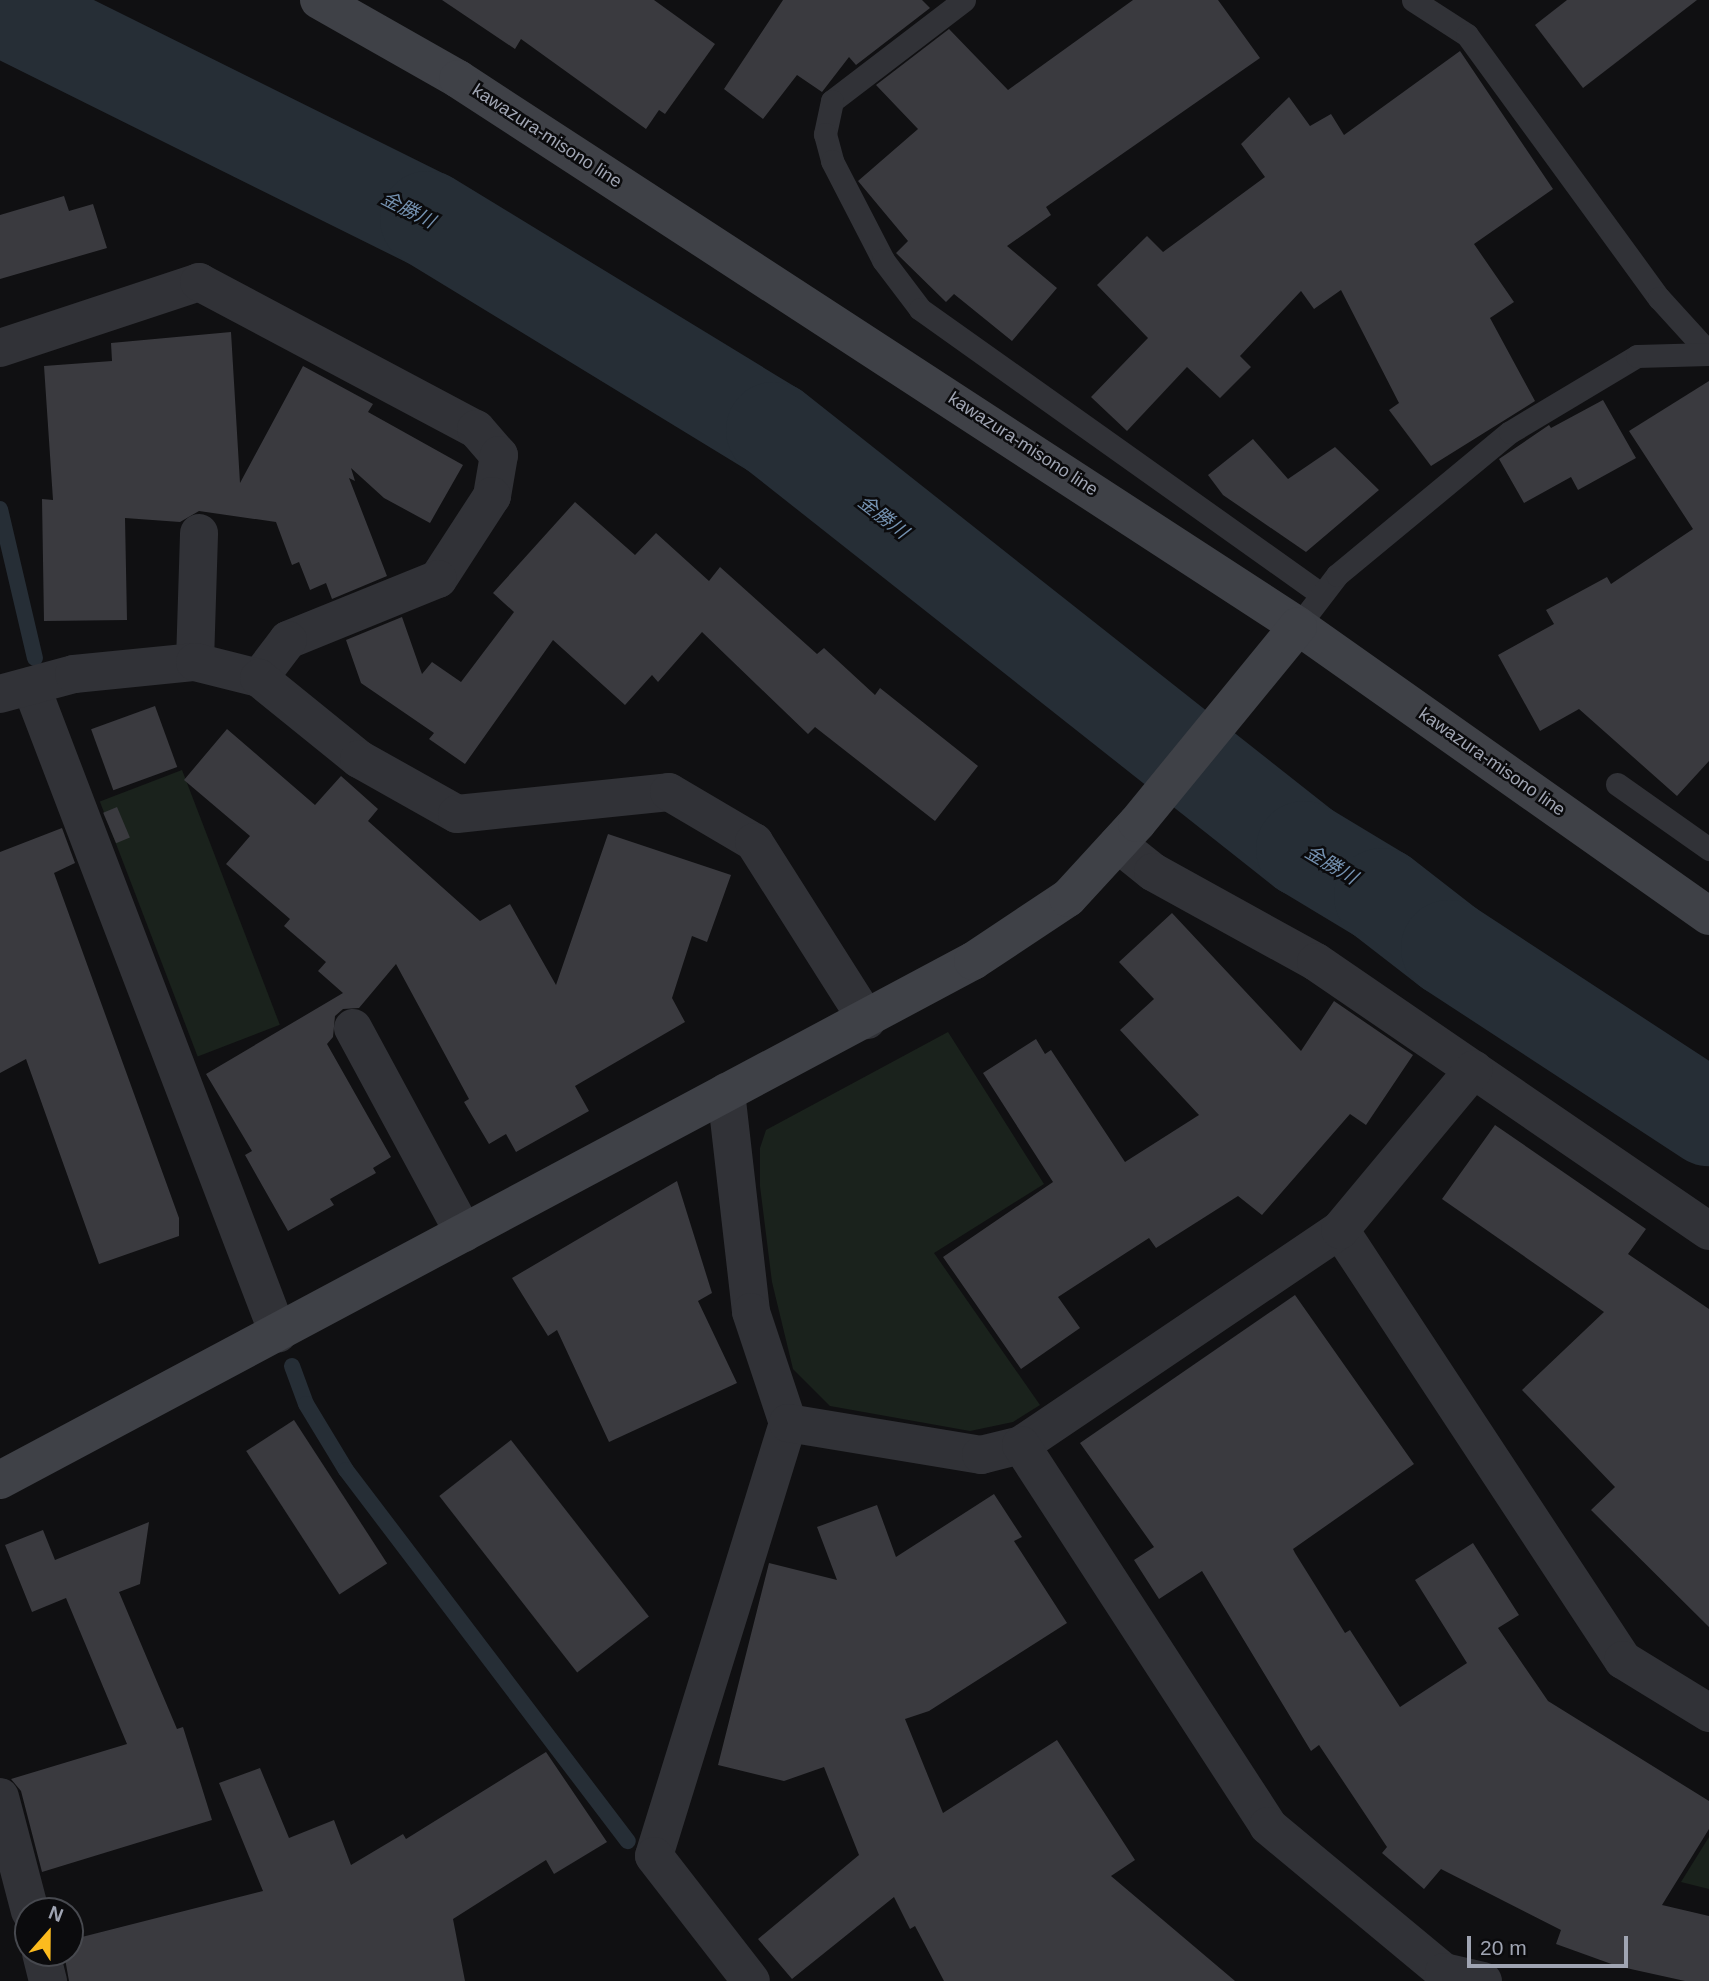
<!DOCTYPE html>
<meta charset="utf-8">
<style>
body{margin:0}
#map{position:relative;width:1709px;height:1981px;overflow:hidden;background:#101012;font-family:Arial,"Noto Sans JP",sans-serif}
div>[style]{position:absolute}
.green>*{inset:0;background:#1a221c;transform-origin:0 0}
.stream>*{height:16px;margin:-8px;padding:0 8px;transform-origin:8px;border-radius:8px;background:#262e36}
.river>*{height:96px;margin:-48px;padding:0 48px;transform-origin:48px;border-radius:48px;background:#262e36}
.building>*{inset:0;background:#3a3a3f;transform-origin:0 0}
.lane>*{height:23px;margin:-11.5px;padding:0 11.5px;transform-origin:11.5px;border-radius:11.5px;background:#313237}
.street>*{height:38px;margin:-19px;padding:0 19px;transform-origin:19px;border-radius:19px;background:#313237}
.secondary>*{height:38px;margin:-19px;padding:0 19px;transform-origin:19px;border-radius:19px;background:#3f4147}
span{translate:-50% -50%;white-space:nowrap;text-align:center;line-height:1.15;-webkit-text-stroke:5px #0b0b0d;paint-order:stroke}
.street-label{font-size:18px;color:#a0a5b3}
.water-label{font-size:19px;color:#7592b1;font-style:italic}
.north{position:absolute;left:14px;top:1897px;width:70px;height:70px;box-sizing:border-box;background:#0b0b0d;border:2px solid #47494f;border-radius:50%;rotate:21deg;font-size:19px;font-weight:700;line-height:28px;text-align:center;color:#a0a5b3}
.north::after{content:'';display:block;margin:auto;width:24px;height:32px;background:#fcbb1e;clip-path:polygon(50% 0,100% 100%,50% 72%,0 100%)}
.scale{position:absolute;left:1467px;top:1936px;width:161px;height:32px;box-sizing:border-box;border:4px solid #a0a5b3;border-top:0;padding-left:9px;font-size:21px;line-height:24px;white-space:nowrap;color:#a0a5b3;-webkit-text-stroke:5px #0b0b0d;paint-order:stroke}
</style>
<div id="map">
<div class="green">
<i style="left:182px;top:770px;width:273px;height:88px;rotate:69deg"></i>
<i style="clip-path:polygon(948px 1032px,1044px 1184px,934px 1253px,1040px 1405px,1013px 1422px,970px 1431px,830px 1406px,793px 1369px,772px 1282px,760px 1186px,760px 1148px,766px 1130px)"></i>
<i style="clip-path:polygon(1709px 1837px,1709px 1889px,1681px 1882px)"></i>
</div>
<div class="stream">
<i style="left:0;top:509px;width:153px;rotate:76.8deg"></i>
<i style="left:292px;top:1366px;width:40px;rotate:69.8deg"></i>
<i style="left:306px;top:1404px;width:77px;rotate:58.8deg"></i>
<i style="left:346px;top:1470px;width:466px;rotate:52.8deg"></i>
</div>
<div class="river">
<i style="left:0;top:7px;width:478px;rotate:26.4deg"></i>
<i style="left:428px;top:219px;width:405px;rotate:31.4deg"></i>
<i style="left:774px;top:430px;width:676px;rotate:38.33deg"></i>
<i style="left:1304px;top:849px;width:91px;rotate:31.1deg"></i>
<i style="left:1382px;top:896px;width:85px;rotate:37.8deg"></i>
<i style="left:1449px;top:948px;width:311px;rotate:33.2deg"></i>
</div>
<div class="building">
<i style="clip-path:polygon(442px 0,654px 0,715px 44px,665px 114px,659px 110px,646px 129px,521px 39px,515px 49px)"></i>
<i style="clip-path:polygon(783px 0,922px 0,930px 8px,856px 65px,849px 57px,822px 92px,797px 75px,763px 119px,724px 89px)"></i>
<i style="clip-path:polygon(1133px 0,1218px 0,1260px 58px,1046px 207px,1051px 215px,1007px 246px,1057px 288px,1012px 341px,954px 294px,946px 302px,896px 253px,908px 241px,858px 181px,918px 129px,876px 85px,949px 29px,1008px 90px)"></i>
<i style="clip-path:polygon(1567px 0,1697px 0,1583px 88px,1535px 25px)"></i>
<i style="clip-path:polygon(1460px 51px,1553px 189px,1474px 244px,1514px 302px,1490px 318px,1535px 401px,1431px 466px,1389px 410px,1399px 403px,1341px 290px,1314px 309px,1301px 291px,1240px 356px,1251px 367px,1220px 398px,1187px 367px,1127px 431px,1091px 397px,1148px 338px,1097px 285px,1147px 236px,1163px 252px,1265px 177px,1241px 144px,1289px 97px,1310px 126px,1331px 114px,1344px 135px)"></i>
<i style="clip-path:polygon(64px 196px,69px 211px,93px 204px,107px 248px,0 279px,0 215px)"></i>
<i style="clip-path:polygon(231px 332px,240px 483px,303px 366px,373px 404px,368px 412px,463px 465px,430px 523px,384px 498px,351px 468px,355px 481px,349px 478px,387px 576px,332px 599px,326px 583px,310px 590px,299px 562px,292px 565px,276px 522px,199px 511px,180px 522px,125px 518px,127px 620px,44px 621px,42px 499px,53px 500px,44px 366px,112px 361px,111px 343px)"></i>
<i style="clip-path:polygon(1709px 381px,1709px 761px,1677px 796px,1579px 709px,1540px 731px,1498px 655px,1554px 624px,1546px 610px,1607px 577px,1611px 584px,1693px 529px,1629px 431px)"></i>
<i style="clip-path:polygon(1603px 400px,1636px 458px,1578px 490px,1571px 477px,1524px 503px,1499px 459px,1549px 425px,1551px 428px)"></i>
<i style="clip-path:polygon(1253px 439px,1288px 479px,1335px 447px,1379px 490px,1306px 552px,1223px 495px,1208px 475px)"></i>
<i style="clip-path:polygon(575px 502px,635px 555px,656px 533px,709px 581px,720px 567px,817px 654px,824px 648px,875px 695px,880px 688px,978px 766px,935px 821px,815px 727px,808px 734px,702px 632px,658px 682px,652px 675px,625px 705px,553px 640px,465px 764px,429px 739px,434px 733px,361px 683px,346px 640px,402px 617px,422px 674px,432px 662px,461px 682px,514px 612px,493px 593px)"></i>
<i style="left:155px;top:706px;width:65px;height:68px;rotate:70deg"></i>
<i style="clip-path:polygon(227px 729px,315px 805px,341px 776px,378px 809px,368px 821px,480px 921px,510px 904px,556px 985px,608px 834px,731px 875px,707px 942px,692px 936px,672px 998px,685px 1022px,575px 1086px,589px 1111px,516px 1152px,506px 1134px,489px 1144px,464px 1102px,469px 1099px,396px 964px,359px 1008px,343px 1009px,335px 1016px,333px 1037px,327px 1044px,391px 1157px,373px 1168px,376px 1173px,330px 1199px,334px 1205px,288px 1231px,245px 1155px,252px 1151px,206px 1074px,343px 993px,318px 971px,326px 962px,284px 926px,290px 919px,226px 864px,250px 836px,184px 780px)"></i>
<i style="left:117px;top:807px;width:33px;height:15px;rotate:67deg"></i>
<i style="clip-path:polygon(62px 828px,75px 863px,54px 873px,179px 1218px,179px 1236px,99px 1264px,26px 1059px,0 1073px,0 852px)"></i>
<i style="clip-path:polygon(1172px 913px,1301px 1051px,1334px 1001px,1413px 1055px,1366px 1125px,1350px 1114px,1262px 1215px,1238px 1196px,1156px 1248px,1149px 1238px,1058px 1297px,1080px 1328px,1021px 1369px,943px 1257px,1053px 1182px,983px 1073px,1036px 1039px,1045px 1054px,1051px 1050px,1125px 1162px,1199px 1115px,1120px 1030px,1154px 999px,1119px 962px)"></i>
<i style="clip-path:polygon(1495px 1125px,1646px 1229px,1628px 1254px,1709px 1309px,1709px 1627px,1591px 1510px,1615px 1487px,1522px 1390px,1604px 1312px,1442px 1199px)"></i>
<i style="clip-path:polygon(677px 1181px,712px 1293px,698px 1301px,737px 1383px,609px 1442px,557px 1330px,548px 1336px,512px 1278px)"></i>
<i style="clip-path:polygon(1295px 1295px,1414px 1464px,1293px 1549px,1295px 1553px,1345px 1633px,1350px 1630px,1400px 1707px,1467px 1663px,1415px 1580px,1473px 1543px,1519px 1615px,1498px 1628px,1548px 1701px,1709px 1801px,1709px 1829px,1662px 1905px,1709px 1916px,1709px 1981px,1685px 1981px,1617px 1966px,1556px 1944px,1561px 1930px,1441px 1869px,1424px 1889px,1382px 1853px,1387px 1847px,1319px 1745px,1311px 1751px,1202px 1571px,1159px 1599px,1134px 1560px,1154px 1547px,1080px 1443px)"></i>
<i style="left:294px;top:1420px;width:171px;height:57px;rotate:57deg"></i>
<i style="left:511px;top:1440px;width:224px;height:91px;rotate:52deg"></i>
<i style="clip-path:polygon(994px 1494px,1022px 1537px,1014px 1541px,1067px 1623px,929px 1711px,905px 1719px,943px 1813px,1057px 1740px,1135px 1860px,1111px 1876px,1235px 1981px,944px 1981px,915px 1926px,910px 1929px,894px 1897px,792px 1979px,758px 1939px,859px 1855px,824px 1767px,784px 1781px,718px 1765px,769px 1563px,837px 1580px,817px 1527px,877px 1505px,896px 1557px)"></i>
<i style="clip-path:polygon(149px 1522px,140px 1584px,119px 1592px,177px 1729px,183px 1727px,212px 1820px,42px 1872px,21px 1791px,11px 1779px,127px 1744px,66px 1598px,32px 1612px,5px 1545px,43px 1530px,55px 1560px)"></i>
<i style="clip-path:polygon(546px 1752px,607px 1842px,554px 1874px,546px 1860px,453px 1919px,465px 1981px,69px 1981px,64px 1953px,70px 1953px,70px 1940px,263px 1891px,219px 1783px,260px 1768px,289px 1838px,334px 1820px,351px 1865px,403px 1834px,406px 1839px)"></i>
</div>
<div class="lane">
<i style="left:964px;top:0;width:166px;rotate:142.6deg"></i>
<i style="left:832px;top:101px;width:34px;rotate:102deg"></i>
<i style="left:825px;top:134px;width:28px;rotate:75deg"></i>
<i style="left:832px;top:161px;width:111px;rotate:62.7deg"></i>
<i style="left:883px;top:260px;width:61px;rotate:52.9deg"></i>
<i style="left:920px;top:309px;width:492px;rotate:35.4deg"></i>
<i style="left:1413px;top:0;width:64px;rotate:32.9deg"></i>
<i style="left:1467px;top:35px;width:326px;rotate:53.9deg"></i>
<i style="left:1659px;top:298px;width:74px;rotate:47.7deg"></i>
<i style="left:1298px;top:626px;width:64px;rotate:-52.6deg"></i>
<i style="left:1337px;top:575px;width:224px;rotate:-39.6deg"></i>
<i style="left:1510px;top:432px;width:148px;rotate:-30.9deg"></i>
<i style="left:1637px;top:356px;width:72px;rotate:-1.6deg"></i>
<i style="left:1617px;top:784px;width:113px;rotate:35.2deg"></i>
</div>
<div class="street">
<i style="left:0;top:348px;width:210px;rotate:-18.3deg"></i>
<i style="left:199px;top:282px;width:314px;rotate:28deg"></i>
<i style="left:476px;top:429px;width:35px;rotate:49deg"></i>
<i style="left:499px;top:455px;width:42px;rotate:99.7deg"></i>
<i style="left:492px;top:496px;width:99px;rotate:123deg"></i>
<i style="left:438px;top:579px;width:162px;rotate:157.9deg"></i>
<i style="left:288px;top:640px;width:48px;rotate:127.3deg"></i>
<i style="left:195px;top:662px;width:129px;rotate:-88.2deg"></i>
<i style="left:31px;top:686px;width:693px;rotate:69.11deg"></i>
<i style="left:0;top:694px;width:77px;rotate:-15.1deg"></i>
<i style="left:74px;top:674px;width:122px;rotate:-5.7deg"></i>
<i style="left:195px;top:662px;width:66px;rotate:14deg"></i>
<i style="left:259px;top:678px;width:129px;rotate:39deg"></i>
<i style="left:359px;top:759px;width:112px;rotate:29.3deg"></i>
<i style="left:457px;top:814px;width:213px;rotate:-5.9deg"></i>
<i style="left:669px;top:792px;width:99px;rotate:30.5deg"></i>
<i style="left:754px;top:842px;width:211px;rotate:57.6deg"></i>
<i style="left:1118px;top:844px;width:45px;rotate:38.7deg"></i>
<i style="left:1153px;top:872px;width:186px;rotate:28.9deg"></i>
<i style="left:1316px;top:962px;width:476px;rotate:34.4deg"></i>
<i style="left:353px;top:1028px;width:233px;rotate:61.6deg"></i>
<i style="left:726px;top:1092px;width:221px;rotate:83.5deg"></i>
<i style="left:751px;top:1312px;width:117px;rotate:71.6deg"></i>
<i style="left:788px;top:1423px;width:453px;rotate:107.2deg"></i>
<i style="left:654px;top:1856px;width:158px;rotate:52.2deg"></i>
<i style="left:1340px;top:1230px;width:515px;rotate:56.65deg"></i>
<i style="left:1623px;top:1660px;width:101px;rotate:31.6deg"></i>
<i style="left:788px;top:1423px;width:196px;rotate:9.4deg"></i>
<i style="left:981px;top:1455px;width:41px;rotate:-14deg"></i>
<i style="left:1021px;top:1445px;width:385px;rotate:-34deg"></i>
<i style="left:1340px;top:1230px;width:209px;rotate:-50.2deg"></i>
<i style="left:1021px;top:1445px;width:454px;rotate:57deg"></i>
<i style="left:1268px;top:1826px;width:229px;rotate:39.7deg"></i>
<i style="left:1444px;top:1972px;width:40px;rotate:13deg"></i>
<i style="left:0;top:1797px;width:118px;rotate:75.3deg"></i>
<i style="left:41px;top:1953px;width:29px;rotate:76deg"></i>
</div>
<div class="secondary">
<i style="left:319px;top:0;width:160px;rotate:29.6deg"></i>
<i style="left:458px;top:79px;width:1002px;rotate:33.07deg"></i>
<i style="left:1298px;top:626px;width:503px;rotate:35.21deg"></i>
<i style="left:0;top:1480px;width:1103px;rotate:-28.08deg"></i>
<i style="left:973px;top:961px;width:114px;rotate:-33.6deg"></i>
<i style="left:1068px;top:898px;width:102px;rotate:-47.4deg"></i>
<i style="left:1137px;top:823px;width:254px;rotate:-50.7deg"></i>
</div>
<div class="street-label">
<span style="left:547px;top:136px;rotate:33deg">kawazura-misono line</span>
<span style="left:1023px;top:444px;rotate:33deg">kawazura-misono line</span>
<span style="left:1492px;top:762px;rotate:35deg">kawazura-misono line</span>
</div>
<div class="water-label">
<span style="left:408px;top:210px;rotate:27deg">金勝川</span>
<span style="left:883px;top:517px;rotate:38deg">金勝川</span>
<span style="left:1331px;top:865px;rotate:31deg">金勝川</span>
</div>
<div class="north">N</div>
<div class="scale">20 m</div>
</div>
